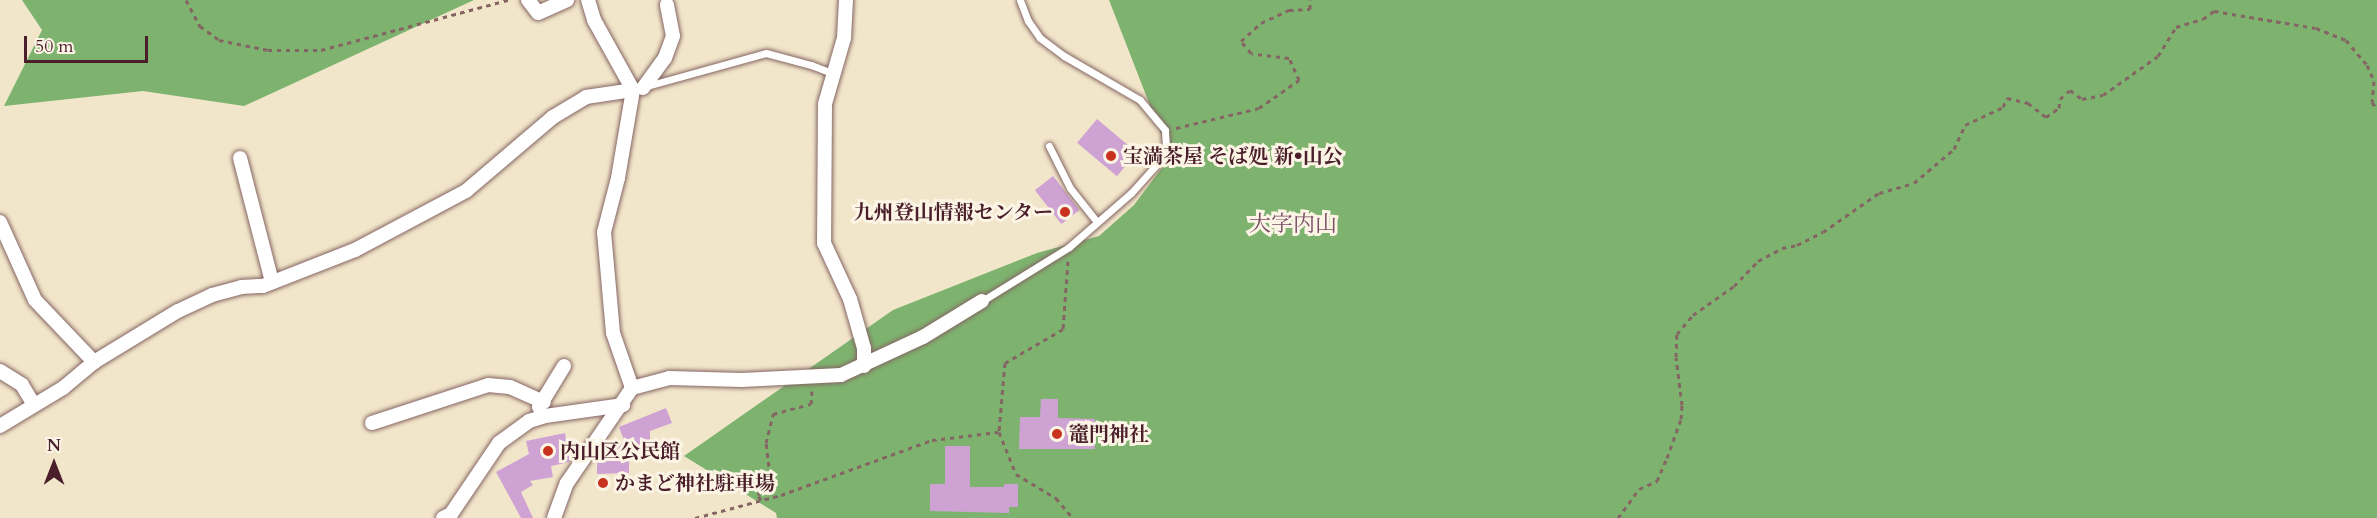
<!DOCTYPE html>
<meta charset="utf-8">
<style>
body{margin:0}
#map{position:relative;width:2377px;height:518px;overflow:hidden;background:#f2e6ca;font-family:Cardo,"Noto Serif JP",serif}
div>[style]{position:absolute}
.forest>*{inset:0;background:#7eb36f}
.building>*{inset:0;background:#cea3d4;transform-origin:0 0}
.path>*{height:3px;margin-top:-1.5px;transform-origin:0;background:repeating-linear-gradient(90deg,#856563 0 4.5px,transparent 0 9px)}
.roads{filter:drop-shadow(0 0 2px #856563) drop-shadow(0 0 2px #856563)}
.lane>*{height:7px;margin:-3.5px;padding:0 3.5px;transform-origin:3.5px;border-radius:3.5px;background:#fff}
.street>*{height:14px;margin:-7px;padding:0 7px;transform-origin:7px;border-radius:7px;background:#fff}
.dots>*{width:16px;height:16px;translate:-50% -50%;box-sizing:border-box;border:3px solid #fcf5e5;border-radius:50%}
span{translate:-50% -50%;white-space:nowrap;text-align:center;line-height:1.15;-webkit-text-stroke:6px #fcf5e5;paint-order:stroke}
.poi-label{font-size:20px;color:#4a1f2b;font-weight:700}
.left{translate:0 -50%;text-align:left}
.right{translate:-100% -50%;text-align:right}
.quarter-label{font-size:22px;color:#784d66}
.north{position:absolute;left:24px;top:434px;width:60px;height:60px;-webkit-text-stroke:4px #fcf5e5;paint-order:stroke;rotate:0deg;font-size:16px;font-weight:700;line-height:24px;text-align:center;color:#4a1f2b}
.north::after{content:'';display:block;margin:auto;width:21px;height:27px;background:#4a1f2b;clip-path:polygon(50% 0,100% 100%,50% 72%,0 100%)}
.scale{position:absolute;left:24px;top:36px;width:124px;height:27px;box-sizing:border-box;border:3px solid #4a1f2b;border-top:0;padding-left:8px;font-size:18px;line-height:21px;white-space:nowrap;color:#4a1f2b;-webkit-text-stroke:4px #fcf5e5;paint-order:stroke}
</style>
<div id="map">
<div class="forest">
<i style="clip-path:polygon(22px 0,474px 0,244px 106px,143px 91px,4px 106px,42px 30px)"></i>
<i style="clip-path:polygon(1109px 0,2377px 0,2377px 518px,777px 518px,776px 513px,684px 456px,893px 310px,1037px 253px,1099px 236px,1134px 205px,1170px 157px)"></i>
</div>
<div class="building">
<i style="left:1097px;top:119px;width:52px;height:31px;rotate:40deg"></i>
<i style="left:1053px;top:176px;width:43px;height:23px;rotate:52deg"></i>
<i style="clip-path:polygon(1041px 399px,1058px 399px,1058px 418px,1095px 419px,1095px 449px,1019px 449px,1020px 417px,1040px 417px)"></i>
<i style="clip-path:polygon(666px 408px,672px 423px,650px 431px,650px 458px,629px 458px,629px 473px,597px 474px,597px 460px,611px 460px,611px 443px,625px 443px,619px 427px)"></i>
<i style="clip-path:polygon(565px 433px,570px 462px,551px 466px,553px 477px,530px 481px,533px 485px,521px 492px,533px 518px,521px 518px,496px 472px,529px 454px,526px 441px)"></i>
<i style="clip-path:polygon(945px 446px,970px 446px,970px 487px,1004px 487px,1004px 484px,1018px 484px,1018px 507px,1009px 507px,1009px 513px,930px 511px,930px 484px,945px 484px)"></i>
</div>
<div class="path">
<i style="left:186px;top:0;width:30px;rotate:62deg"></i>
<i style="left:200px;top:26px;width:24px;rotate:36deg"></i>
<i style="left:219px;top:40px;width:50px;rotate:11.5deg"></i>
<i style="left:268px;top:50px;width:53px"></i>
<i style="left:321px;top:50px;width:194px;rotate:-15deg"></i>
<i style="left:1176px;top:128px;width:85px;rotate:-13.5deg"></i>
<i style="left:1259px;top:108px;width:49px;rotate:-35deg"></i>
<i style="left:1299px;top:80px;width:24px;rotate:-114deg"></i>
<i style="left:1289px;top:58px;width:38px;rotate:-173deg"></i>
<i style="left:1251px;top:53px;width:16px;rotate:-130deg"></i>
<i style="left:1241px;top:41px;width:27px;rotate:-42deg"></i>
<i style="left:1261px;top:23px;width:31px;rotate:-25deg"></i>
<i style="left:1289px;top:10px;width:21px;rotate:-3deg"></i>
<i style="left:1310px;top:9px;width:9px;rotate:-90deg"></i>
<i style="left:1068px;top:261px;width:68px;rotate:94.2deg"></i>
<i style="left:1063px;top:329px;width:67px;rotate:149.6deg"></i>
<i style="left:1005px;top:363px;width:69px;rotate:95deg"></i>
<i style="left:999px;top:432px;width:45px;rotate:68deg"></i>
<i style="left:1016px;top:474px;width:47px;rotate:31deg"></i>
<i style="left:1056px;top:498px;width:26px;rotate:50deg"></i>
<i style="left:761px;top:500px;width:6px;rotate:-121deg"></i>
<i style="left:758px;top:495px;width:23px;rotate:-59deg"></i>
<i style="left:770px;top:475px;width:32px;rotate:-97deg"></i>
<i style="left:766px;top:443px;width:30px;rotate:-76deg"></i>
<i style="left:773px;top:414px;width:39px;rotate:-15deg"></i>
<i style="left:811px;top:404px;width:13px;rotate:-86deg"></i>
<i style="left:695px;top:518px;width:89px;rotate:-15deg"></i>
<i style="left:781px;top:495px;width:161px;rotate:-20deg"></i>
<i style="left:932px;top:440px;width:67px;rotate:-6.8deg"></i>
<i style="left:1618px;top:518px;width:36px;rotate:-54deg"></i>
<i style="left:1639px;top:489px;width:20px;rotate:-24deg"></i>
<i style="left:1657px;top:481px;width:25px;rotate:-67deg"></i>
<i style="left:1667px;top:458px;width:41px;rotate:-70.3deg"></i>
<i style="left:1681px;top:419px;width:14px;rotate:-86deg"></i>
<i style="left:1682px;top:405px;width:48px;rotate:-97.1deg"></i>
<i style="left:1676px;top:357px;width:23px;rotate:-88deg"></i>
<i style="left:1677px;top:334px;width:25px;rotate:-50deg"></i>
<i style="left:1693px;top:315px;width:50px;rotate:-35.3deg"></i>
<i style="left:1734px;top:286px;width:35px;rotate:-46deg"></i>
<i style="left:1758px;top:261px;width:27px;rotate:-28deg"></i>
<i style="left:1782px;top:248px;width:15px;rotate:-11deg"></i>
<i style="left:1797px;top:245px;width:29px;rotate:-27deg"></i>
<i style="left:1823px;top:232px;width:68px;rotate:-34.9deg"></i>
<i style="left:1879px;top:193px;width:36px;rotate:-16deg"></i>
<i style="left:1914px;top:183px;width:52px;rotate:-40.4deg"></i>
<i style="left:1954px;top:149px;width:26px;rotate:-65deg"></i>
<i style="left:1965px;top:125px;width:42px;rotate:-25.3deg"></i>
<i style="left:2003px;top:107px;width:10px;rotate:-66deg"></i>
<i style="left:2007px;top:98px;width:22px;rotate:13deg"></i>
<i style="left:2028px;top:103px;width:23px;rotate:38deg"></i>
<i style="left:2046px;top:117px;width:16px;rotate:-35deg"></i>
<i style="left:2059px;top:108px;width:9px;rotate:-84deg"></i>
<i style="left:2060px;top:99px;width:13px;rotate:-42deg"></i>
<i style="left:2070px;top:90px;width:15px;rotate:37deg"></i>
<i style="left:2082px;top:99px;width:21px;rotate:-11deg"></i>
<i style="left:2103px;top:95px;width:67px;rotate:-35.3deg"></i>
<i style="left:2158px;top:56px;width:34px;rotate:-58deg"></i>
<i style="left:2176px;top:27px;width:28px;rotate:-17deg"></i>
<i style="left:2203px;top:19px;width:14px;rotate:-36deg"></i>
<i style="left:2214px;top:11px;width:103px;rotate:9.5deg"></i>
<i style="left:2316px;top:28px;width:32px;rotate:22deg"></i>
<i style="left:2346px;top:40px;width:33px;rotate:50deg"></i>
<i style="left:2367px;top:65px;width:17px;rotate:66deg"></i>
<i style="left:2374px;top:81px;width:21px;rotate:95deg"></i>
<i style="left:2372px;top:102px;width:9px;rotate:54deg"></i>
</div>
<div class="roads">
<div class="lane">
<i style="left:647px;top:86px;width:123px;rotate:-15.5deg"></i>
<i style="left:766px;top:53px;width:47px;rotate:14.9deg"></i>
<i style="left:811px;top:65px;width:26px;rotate:21deg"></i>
<i style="left:1049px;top:146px;width:47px;rotate:63.4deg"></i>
<i style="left:1070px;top:188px;width:43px;rotate:51.5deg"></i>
<i style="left:982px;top:301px;width:102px;rotate:-31.8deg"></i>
<i style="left:1069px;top:247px;width:82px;rotate:-41.1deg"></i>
<i style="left:1131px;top:193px;width:36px;rotate:-48deg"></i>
<i style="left:1155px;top:166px;width:23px;rotate:-61deg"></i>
<i style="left:1166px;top:146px;width:16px;rotate:-94deg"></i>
<i style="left:1165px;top:130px;width:39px;rotate:-130deg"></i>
<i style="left:1140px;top:100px;width:88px;rotate:-149.9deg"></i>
<i style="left:1064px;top:56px;width:30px;rotate:-143deg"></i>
<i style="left:1040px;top:38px;width:21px;rotate:-125deg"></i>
<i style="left:1028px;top:21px;width:22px;rotate:-111deg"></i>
</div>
<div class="street">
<i style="left:528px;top:0;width:16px;rotate:52deg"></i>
<i style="left:538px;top:13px;width:32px;rotate:-24deg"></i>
<i style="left:588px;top:0;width:21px;rotate:73deg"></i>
<i style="left:594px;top:20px;width:80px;rotate:60.9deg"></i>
<i style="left:633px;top:90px;width:89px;rotate:99.7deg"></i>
<i style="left:618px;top:178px;width:56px;rotate:104.5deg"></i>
<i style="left:604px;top:232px;width:101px;rotate:84.9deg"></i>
<i style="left:613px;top:333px;width:58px;rotate:70.9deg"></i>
<i style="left:846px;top:0;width:38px;rotate:93deg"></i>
<i style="left:844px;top:38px;width:69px;rotate:106.1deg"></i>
<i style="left:825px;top:104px;width:139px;rotate:90.4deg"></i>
<i style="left:824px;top:243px;width:62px;rotate:65.1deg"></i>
<i style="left:850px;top:299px;width:51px;rotate:74.1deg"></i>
<i style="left:864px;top:348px;width:18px;rotate:90deg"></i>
<i style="left:643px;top:88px;width:37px;rotate:-54deg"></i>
<i style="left:665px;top:58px;width:23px;rotate:-70deg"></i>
<i style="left:673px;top:36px;width:32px;rotate:-101deg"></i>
<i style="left:240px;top:158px;width:128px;rotate:75.5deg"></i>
<i style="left:0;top:222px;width:85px;rotate:65.8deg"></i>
<i style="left:35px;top:300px;width:86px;rotate:46.4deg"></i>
<i style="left:0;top:371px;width:26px;rotate:32deg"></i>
<i style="left:22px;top:385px;width:23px;rotate:59deg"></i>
<i style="left:539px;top:407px;width:48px;rotate:-58.6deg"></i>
<i style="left:372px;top:423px;width:122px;rotate:-18.1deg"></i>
<i style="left:488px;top:385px;width:22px;rotate:5deg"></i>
<i style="left:510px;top:387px;width:37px;rotate:24deg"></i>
<i style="left:0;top:426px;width:74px;rotate:-31.1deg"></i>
<i style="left:63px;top:388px;width:40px;rotate:-40deg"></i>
<i style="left:94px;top:362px;width:98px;rotate:-31.3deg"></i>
<i style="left:178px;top:311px;width:38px;rotate:-25deg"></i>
<i style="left:212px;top:295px;width:30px;rotate:-15deg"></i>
<i style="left:241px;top:287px;width:22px;rotate:-3deg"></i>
<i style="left:263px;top:286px;width:99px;rotate:-21.4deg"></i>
<i style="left:355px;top:250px;width:126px;rotate:-28deg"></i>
<i style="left:466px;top:191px;width:114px;rotate:-40.4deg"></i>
<i style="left:553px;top:117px;width:39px;rotate:-31deg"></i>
<i style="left:586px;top:97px;width:48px;rotate:-8.5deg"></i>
<i style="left:443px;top:518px;width:9px;rotate:-27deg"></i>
<i style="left:451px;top:514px;width:86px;rotate:-55.9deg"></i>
<i style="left:499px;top:443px;width:37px;rotate:-36deg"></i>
<i style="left:529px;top:421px;width:17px;rotate:-17deg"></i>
<i style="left:545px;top:416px;width:79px;rotate:-8deg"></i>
<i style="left:554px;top:518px;width:37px;rotate:-70deg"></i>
<i style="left:567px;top:483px;width:115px;rotate:-55.6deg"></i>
<i style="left:632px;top:388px;width:38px;rotate:-15deg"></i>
<i style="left:669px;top:378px;width:73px;rotate:1.6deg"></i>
<i style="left:742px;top:380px;width:99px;rotate:-2.9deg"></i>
<i style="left:841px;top:375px;width:90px;rotate:-24.9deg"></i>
<i style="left:923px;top:337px;width:69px;rotate:-31.4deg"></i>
</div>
</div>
<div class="dots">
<i style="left:1111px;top:156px;background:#c8321e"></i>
<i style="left:1065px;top:212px;background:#c8321e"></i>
<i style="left:1057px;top:434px;background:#c8321e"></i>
<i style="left:548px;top:451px;background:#c8321e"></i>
<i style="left:603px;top:483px;background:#c8321e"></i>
</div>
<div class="poi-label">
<span class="left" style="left:1123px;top:156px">宝満茶屋 そば処 新•山公</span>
<span class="right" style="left:1053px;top:212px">九州登山情報センター</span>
<span class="left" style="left:1069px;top:434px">竈門神社</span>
<span class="left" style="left:560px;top:451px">内山区公民館</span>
<span class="left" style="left:615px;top:483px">かまど神社駐車場</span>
</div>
<div class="quarter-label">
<span style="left:1293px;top:225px">大字内山</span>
</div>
<div class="north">N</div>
<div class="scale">50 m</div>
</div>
